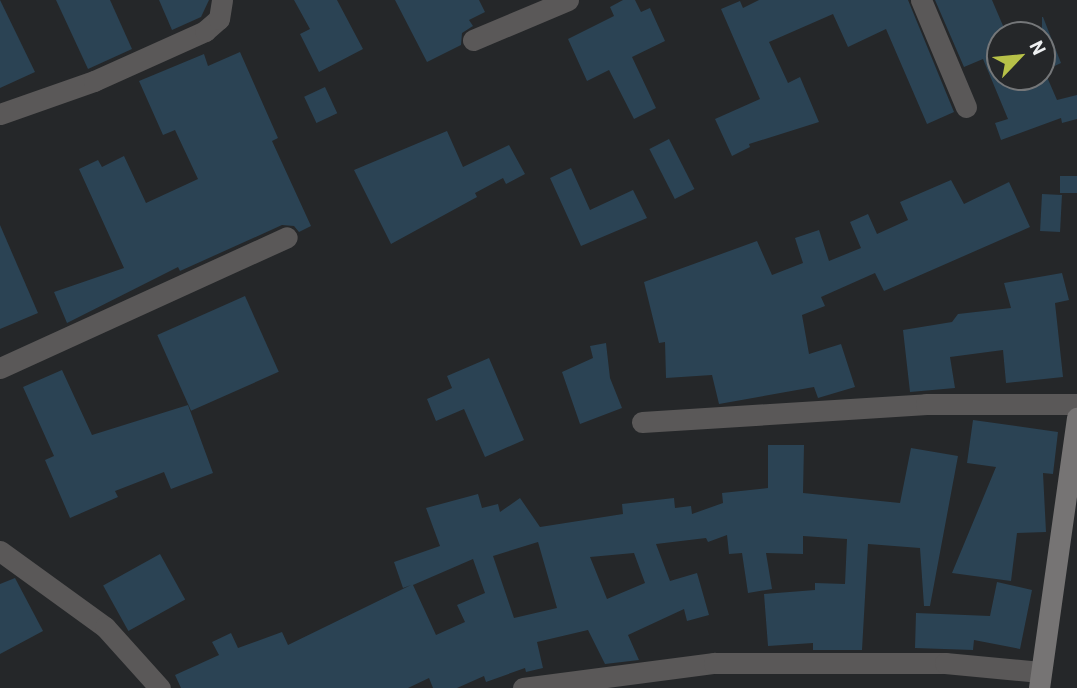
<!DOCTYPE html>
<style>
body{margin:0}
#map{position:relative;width:1077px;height:688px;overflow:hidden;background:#252729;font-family:Barlow,sans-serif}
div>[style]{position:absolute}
.building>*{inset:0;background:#2b4354;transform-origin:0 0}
.minor>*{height:21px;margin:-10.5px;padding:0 10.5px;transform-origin:10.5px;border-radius:10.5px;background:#5a5858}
.secondary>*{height:21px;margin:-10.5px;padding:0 10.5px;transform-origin:10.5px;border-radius:10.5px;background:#767474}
span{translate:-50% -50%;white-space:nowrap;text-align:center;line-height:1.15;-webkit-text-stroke:7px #252729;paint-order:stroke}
.north{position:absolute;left:986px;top:21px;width:70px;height:70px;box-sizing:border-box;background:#252729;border:2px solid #757779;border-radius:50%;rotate:64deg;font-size:19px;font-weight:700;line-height:28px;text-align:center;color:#eef0f1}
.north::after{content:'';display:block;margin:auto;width:24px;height:32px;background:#b7c148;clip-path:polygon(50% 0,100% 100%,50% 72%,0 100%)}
</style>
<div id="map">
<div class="building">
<i style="clip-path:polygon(0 0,35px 72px,0 88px)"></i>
<i style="clip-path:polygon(56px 0,110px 0,132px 49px,88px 69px)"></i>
<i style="clip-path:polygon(159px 0,209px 0,201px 17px,172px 30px)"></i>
<i style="clip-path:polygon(294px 0,337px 0,363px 49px,319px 72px,300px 34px,310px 29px)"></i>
<i style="clip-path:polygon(395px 0,479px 0,485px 12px,469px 20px,473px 26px,462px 33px,461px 45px,427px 62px)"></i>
<i style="clip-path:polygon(623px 0,635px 0,641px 12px,650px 8px,665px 41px,632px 57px,656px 108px,634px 119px,609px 70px,587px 81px,568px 39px,614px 16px,610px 7px)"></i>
<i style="clip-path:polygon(759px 0,908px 0,954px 112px,927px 124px,886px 29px,848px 47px,833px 14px,769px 42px,788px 83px,800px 77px,819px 122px,749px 144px,750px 147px,732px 156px,715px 119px,760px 99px,721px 9px,740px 1px,743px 8px)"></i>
<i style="clip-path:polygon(935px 0,992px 0,1007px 35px,1000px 35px,1000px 77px,1047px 77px,1057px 100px,1077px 95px,1077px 119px,1062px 123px,1061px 118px,1001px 140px,995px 123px,1008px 119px,983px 59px,964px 67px)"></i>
<i style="clip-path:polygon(1043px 17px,1061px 63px,1042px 72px,1042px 17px)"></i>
<i style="clip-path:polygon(240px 52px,278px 138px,272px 141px,311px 226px,299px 232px,294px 226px,282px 225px,180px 271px,178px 267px,67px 323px,54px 292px,124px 268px,79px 169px,98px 160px,102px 167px,124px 156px,146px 203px,198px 179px,175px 130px,163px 135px,139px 81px,204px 54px,208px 66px)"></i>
<i style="left:325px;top:87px;width:29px;height:23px;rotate:65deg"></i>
<i style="clip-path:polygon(447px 131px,463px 167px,509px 145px,525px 174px,506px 184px,503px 178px,475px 193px,477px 197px,391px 244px,354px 170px)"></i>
<i style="left:669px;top:139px;width:56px;height:22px;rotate:63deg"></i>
<i style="clip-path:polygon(571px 168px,590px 210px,633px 190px,647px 218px,581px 246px,550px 178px)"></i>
<i style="left:1060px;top:176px;width:17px;height:17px"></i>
<i style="clip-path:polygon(951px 180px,964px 204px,1009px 182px,1030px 227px,884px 291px,875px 273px,821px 297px,825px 306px,802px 315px,809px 354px,841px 344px,855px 387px,818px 398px,814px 387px,719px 404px,712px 375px,666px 378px,665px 342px,659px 343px,644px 282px,757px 241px,772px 275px,803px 263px,795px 238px,819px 230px,829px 261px,861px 248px,850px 222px,868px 214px,877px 234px,908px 220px,900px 202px)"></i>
<i style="left:1042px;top:194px;width:20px;height:37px;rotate:3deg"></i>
<i style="clip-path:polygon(0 225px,38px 313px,0 329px)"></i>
<i style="clip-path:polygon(1062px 273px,1069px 300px,1055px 303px,1063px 377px,1006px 383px,1003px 350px,950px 357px,955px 388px,910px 392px,903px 330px,952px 322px,958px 314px,1011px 308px,1004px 283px)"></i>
<i style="left:245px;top:296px;width:83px;height:96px;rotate:66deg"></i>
<i style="clip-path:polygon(606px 343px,610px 378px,622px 408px,580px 424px,562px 372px,593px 358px,590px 346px)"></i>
<i style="clip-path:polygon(489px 358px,524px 440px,485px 457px,464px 409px,436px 421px,427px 399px,452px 388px,447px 376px)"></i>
<i style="clip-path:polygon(62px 370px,92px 435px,188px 405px,213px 473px,171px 489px,164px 472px,115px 491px,118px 497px,70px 518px,45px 460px,54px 456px,23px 387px)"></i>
<i style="clip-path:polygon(973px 420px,1058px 432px,1053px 474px,1043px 473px,1046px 532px,1017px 533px,1011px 581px,952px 573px,996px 467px,967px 463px)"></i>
<i style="clip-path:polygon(evenodd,768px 445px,804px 445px,803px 493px,900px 503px,911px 448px,958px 456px,930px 606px,924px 606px,920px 548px,868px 544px,862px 650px,813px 650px,813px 643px,768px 646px,764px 594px,815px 590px,815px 583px,845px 584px,847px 539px,803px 536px,803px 554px,766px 553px,772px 589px,748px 593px,742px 553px,729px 554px,727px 535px,708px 542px,706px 538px,656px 544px,670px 581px,697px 573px,709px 615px,687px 621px,684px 609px,628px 635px,639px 660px,605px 664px,588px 630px,537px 642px,543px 668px,526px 672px,525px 668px,486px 682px,484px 676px,457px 688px,433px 688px,429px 678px,408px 688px,181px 688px,175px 675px,219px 655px,212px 642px,231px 633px,238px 648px,282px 632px,288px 645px,411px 585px,403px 588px,394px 562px,440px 546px,426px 508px,478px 494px,482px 508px,498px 504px,500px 512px,520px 498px,540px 527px,623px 514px,622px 504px,674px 498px,675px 508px,691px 506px,692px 514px,723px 503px,722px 493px,768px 488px,768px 445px,538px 542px,557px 608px,514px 618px,493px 556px,538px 542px,768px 445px,634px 553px,645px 583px,607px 599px,590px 557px,634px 553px,768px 445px,473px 559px,485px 593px,457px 605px,465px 622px,436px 635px,413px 585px,473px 559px)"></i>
<i style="left:160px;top:554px;width:52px;height:65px;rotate:61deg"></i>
<i style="clip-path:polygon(15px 578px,43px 631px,0 654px,0 584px)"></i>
<i style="clip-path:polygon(997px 582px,1032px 590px,1020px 649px,974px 640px,973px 650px,915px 648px,916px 613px,990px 616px)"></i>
</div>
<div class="minor">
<i style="left:921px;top:0;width:116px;rotate:67.2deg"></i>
<i style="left:473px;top:40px;width:103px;rotate:-22.8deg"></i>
<i style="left:0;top:114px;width:100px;rotate:-19.3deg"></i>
<i style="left:94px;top:81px;width:122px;rotate:-24.2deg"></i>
<i style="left:205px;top:31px;width:18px;rotate:-41deg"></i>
<i style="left:219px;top:19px;width:19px;rotate:-81deg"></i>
<i style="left:0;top:368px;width:315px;rotate:-24.5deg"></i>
<i style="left:642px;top:422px;width:285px;rotate:-3.6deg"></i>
<i style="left:926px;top:404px;width:151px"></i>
<i style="left:0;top:551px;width:130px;rotate:35.9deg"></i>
<i style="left:105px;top:627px;width:82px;rotate:48deg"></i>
<i style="left:523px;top:688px;width:193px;rotate:-7.5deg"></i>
<i style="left:714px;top:663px;width:231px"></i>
<i style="left:945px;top:663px;width:96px;rotate:5.4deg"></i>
</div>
<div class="secondary">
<i style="left:1039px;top:688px;width:273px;rotate:-82deg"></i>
</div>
<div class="north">N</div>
</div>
